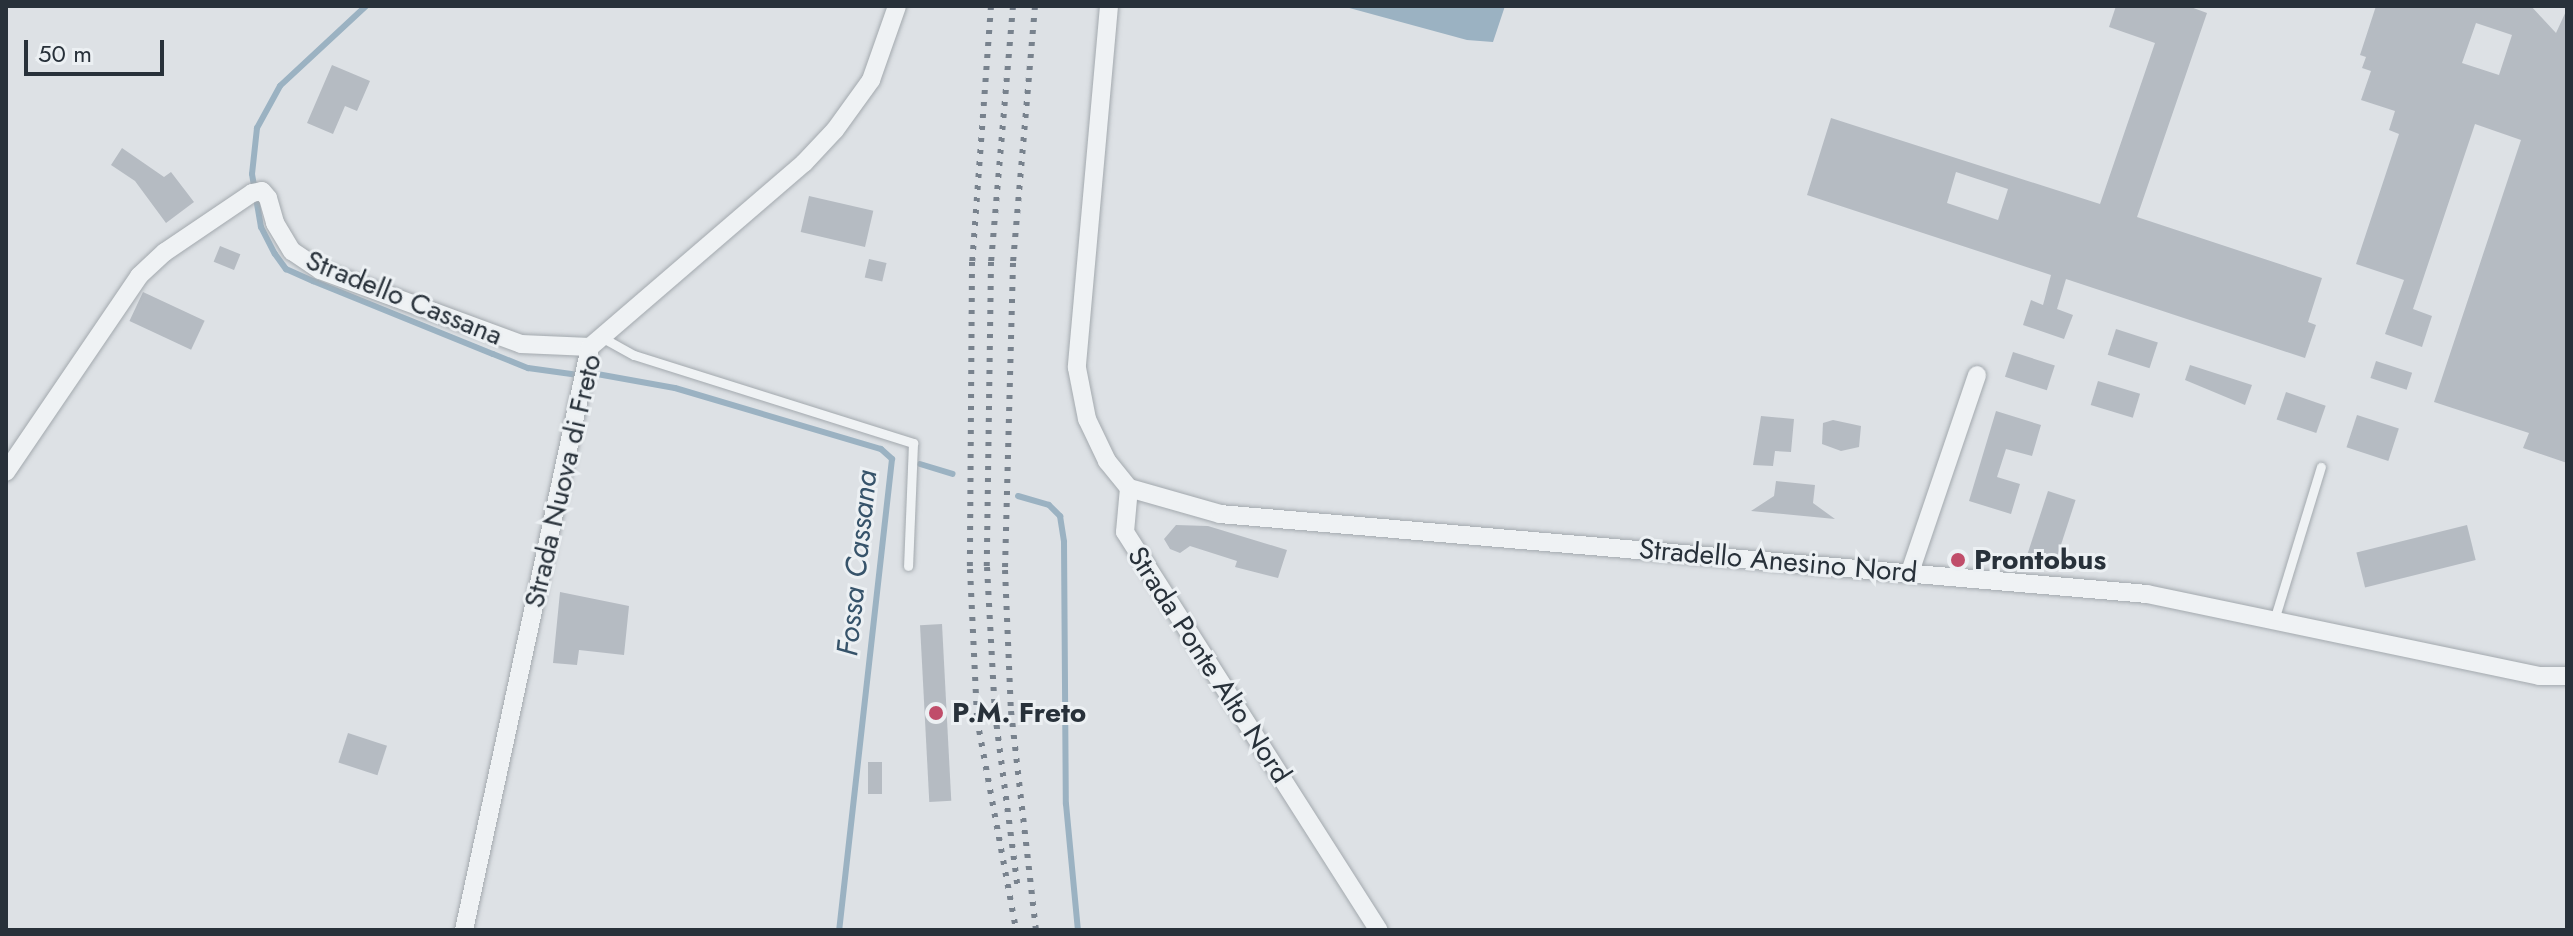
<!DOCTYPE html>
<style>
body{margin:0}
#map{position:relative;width:2573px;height:936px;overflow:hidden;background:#dde1e5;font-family:Jost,sans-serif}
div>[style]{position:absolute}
.water>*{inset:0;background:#9bb2c2}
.stream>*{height:6px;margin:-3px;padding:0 3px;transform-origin:3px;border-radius:3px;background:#9bb2c2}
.building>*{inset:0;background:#b5bbc2;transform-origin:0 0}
.roads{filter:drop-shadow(0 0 2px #a3a9ae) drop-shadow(0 0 2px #a3a9ae)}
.service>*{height:9px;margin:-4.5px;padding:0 4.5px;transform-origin:4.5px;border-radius:4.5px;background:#eff2f4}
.minor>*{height:18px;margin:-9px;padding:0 9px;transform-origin:9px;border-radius:9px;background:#eff2f4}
.rail>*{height:6px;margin-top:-3px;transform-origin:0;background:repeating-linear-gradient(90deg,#78828d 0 4px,transparent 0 12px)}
.dots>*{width:22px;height:22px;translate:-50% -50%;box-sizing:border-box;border:4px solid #ecf0f3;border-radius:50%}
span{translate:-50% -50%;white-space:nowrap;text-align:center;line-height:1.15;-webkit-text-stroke:6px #ecf0f3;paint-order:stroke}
.street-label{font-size:28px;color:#28313a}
.poi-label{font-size:28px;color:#28313a;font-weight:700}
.left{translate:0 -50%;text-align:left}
.water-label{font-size:30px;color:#36536a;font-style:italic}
.frame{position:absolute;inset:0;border:8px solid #28313a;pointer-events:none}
.scale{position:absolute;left:24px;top:40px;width:140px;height:36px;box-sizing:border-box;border:4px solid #28313a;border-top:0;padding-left:10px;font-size:24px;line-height:28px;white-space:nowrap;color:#28313a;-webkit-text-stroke:6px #ecf0f3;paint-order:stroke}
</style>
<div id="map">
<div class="water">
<i style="clip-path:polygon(1342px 6px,1505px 6px,1493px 42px,1467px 40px)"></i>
</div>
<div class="stream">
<i style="left:366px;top:6px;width:117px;rotate:137.1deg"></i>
<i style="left:280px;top:86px;width:48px;rotate:118.7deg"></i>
<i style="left:257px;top:128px;width:46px;rotate:96.2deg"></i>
<i style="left:252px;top:174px;width:54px;rotate:80.4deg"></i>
<i style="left:261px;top:227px;width:30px;rotate:63deg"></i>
<i style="left:275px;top:254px;width:19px;rotate:54deg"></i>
<i style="left:286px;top:269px;width:30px;rotate:24deg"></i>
<i style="left:313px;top:281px;width:194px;rotate:22.1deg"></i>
<i style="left:493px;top:354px;width:38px;rotate:22deg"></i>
<i style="left:528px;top:368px;width:51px;rotate:7.8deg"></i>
<i style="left:597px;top:374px;width:79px;rotate:10.2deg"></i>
<i style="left:675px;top:388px;width:215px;rotate:16.5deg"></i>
<i style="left:881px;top:449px;width:15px;rotate:42deg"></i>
<i style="left:892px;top:459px;width:474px;rotate:96.4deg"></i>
<i style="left:920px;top:464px;width:34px;rotate:17deg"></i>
<i style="left:1018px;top:496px;width:32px;rotate:16deg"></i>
<i style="left:1049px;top:505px;width:16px;rotate:45deg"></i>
<i style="left:1060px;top:516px;width:26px;rotate:81deg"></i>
<i style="left:1064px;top:542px;width:262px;rotate:89.6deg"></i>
<i style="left:1066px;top:804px;width:127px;rotate:84.6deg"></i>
</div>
<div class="building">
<i style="clip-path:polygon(evenodd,2116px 6px,2188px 6px,2207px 13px,2137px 217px,2322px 278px,2308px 322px,2316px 325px,2305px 358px,2066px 279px,2057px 309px,2073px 315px,2064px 339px,2023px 325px,2031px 300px,2043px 305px,2051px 275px,1807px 195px,1831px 118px,2100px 204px,2155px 43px,2109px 27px,2116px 6px,1956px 172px,2008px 189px,1998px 220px,1947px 203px,1956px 172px)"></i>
<i style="clip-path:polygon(evenodd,2376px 6px,2531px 6px,2556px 33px,2567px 9px,2567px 463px,2523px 448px,2529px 433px,2434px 402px,2521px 140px,2475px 124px,2413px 309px,2432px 316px,2422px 347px,2385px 334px,2404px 280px,2356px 264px,2399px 134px,2389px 130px,2395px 111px,2361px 100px,2371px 71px,2362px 68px,2366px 57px,2360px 55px,2376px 6px,2476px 23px,2512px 35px,2499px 75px,2462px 63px,2476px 23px)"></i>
<i style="clip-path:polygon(332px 65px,370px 81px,357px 111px,345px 106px,333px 134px,307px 123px)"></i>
<i style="clip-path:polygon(122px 148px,164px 177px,171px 172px,194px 202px,166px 223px,135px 181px,111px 165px)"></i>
<i style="left:809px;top:196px;width:66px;height:37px;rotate:13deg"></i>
<i style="left:220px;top:246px;width:22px;height:17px;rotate:22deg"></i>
<i style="left:869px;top:259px;width:18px;height:19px;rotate:13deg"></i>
<i style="left:143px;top:292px;width:68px;height:32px;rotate:25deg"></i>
<i style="left:2116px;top:329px;width:44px;height:27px;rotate:18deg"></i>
<i style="left:2013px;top:352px;width:44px;height:26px;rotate:18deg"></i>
<i style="left:2376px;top:361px;width:38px;height:18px;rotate:18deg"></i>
<i style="clip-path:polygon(2190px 365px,2252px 385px,2245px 405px,2185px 380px)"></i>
<i style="left:2098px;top:381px;width:44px;height:25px;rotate:17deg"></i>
<i style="left:2286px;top:392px;width:42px;height:29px;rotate:19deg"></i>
<i style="clip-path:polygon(1996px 411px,2041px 425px,2032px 456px,2006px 449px,1997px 477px,2020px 484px,2011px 514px,1969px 501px)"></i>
<i style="left:2357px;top:415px;width:44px;height:34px;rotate:18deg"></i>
<i style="clip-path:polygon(1761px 416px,1794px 419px,1791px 452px,1775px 451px,1773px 466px,1753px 465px)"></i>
<i style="clip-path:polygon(1833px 420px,1861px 426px,1859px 447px,1841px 451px,1822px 444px,1823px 423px)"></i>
<i style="clip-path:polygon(1776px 481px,1815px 485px,1813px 503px,1835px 519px,1751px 511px,1774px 496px)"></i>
<i style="left:2048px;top:491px;width:29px;height:69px;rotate:18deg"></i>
<i style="clip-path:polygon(1176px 525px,1208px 526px,1287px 550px,1278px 578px,1235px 567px,1237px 561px,1190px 546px,1180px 553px,1170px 549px,1164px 539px)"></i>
<i style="left:2467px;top:525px;width:36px;height:114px;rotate:76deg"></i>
<i style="clip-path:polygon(560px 592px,629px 606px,624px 655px,579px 650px,577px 665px,553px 663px)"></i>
<i style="left:942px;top:624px;width:177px;height:22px;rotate:87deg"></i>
<i style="left:348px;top:733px;width:41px;height:31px;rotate:18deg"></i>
<i style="left:868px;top:762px;width:14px;height:32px"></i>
</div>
<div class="roads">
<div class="service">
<i style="left:603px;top:338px;width:35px;rotate:29deg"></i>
<i style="left:634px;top:355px;width:293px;rotate:17.5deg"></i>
<i style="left:913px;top:443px;width:123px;rotate:92.3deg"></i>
<i style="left:2275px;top:617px;width:157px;rotate:-73deg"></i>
</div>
<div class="minor">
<i style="left:1109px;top:6px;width:363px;rotate:95.1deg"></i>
<i style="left:1077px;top:368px;width:52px;rotate:78.9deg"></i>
<i style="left:1087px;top:419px;width:47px;rotate:64.5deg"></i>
<i style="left:1107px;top:461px;width:35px;rotate:51deg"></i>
<i style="left:1129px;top:488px;width:44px;rotate:95.2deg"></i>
<i style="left:1125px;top:532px;width:472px;rotate:57.5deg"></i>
<i style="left:6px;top:472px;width:237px;rotate:-55.8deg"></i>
<i style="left:139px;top:276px;width:35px;rotate:-43deg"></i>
<i style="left:165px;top:252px;width:105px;rotate:-34.1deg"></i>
<i style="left:252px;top:193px;width:10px;rotate:-11deg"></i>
<i style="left:262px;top:191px;width:9px;rotate:49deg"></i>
<i style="left:268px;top:198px;width:26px;rotate:74deg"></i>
<i style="left:275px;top:223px;width:33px;rotate:59deg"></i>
<i style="left:292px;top:251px;width:34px;rotate:34deg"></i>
<i style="left:320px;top:270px;width:214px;rotate:20.2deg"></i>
<i style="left:521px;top:344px;width:69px;rotate:2.5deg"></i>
<i style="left:1129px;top:488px;width:95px;rotate:15.9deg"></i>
<i style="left:1220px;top:514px;width:930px;rotate:4.93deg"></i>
<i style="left:2147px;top:594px;width:400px;rotate:11.8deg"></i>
<i style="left:2539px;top:676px;width:28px"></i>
<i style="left:1910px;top:572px;width:208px;rotate:-71.2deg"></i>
<i style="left:464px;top:930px;width:596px;rotate:-77.8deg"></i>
<i style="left:590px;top:347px;width:282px;rotate:-40.7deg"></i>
<i style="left:804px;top:163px;width:45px;rotate:-46.8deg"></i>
<i style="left:835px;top:130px;width:62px;rotate:-54.2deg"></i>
<i style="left:871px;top:80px;width:78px;rotate:-70.6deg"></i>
</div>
</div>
<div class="rail">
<i style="left:991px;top:6px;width:257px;rotate:94.2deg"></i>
<i style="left:972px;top:262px;width:307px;rotate:90.4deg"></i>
<i style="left:970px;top:569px;width:150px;rotate:87.3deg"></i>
<i style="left:977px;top:719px;width:215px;rotate:79.5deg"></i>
<i style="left:1013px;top:6px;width:257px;rotate:94.9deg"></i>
<i style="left:991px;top:262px;width:305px;rotate:90.8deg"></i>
<i style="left:987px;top:567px;width:146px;rotate:86.9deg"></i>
<i style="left:995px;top:713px;width:178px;rotate:82.6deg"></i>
<i style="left:1035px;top:6px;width:258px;rotate:94.9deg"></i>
<i style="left:1013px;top:263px;width:307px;rotate:91.5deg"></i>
<i style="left:1005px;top:570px;width:141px;rotate:87.6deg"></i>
<i style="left:1011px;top:711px;width:220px;rotate:83.5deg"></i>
</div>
<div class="dots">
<i style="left:1958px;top:560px;background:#c04d6a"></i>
<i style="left:936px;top:713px;background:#c04d6a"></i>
</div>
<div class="street-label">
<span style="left:404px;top:298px;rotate:22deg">Stradello Cassana</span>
<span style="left:563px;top:481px;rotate:-77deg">Strada Nuova di Freto</span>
<span style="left:1778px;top:561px;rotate:5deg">Stradello Anesino Nord</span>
<span style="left:1209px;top:665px;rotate:57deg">Strada Ponte Alto Nord</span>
</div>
<div class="poi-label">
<span class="left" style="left:1974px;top:560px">Prontobus</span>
<span class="left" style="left:952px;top:713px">P.M. Freto</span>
</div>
<div class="water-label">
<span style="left:857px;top:563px;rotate:-84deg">Fossa Cassana</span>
</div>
<div class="frame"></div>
<div class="scale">50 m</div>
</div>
